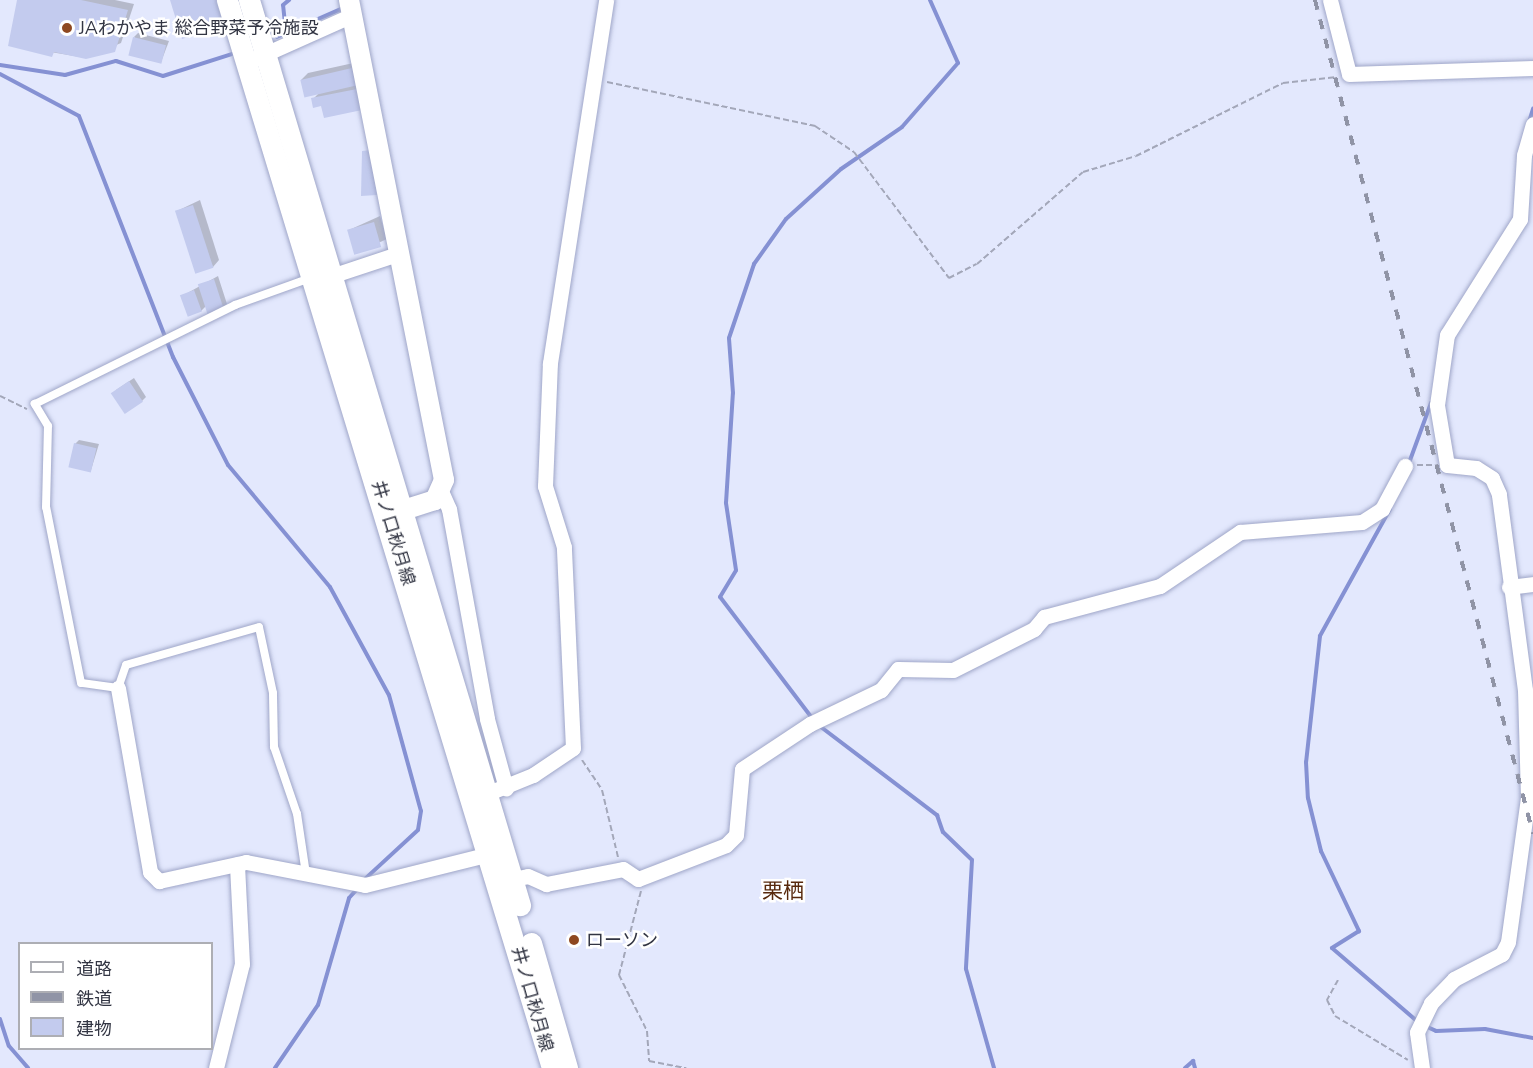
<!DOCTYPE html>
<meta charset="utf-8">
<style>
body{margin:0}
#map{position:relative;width:1533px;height:1068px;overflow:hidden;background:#e3e8fd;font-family:"Nunito Sans","Noto Sans JP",sans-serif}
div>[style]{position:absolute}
.shadow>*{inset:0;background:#0003}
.stream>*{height:4px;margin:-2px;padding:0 2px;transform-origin:2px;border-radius:2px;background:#8591d3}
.building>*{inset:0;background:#c3cbee;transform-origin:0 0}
.path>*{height:2px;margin-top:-1px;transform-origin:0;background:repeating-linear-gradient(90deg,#a3a7b9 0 6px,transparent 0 9px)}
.roads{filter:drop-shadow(0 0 2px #9fa6c8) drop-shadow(0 0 2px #9fa6c8)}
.service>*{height:8px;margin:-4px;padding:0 4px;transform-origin:4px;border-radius:4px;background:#fff}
.minor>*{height:15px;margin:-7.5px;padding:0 7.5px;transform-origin:7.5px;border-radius:7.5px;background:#fff}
.tertiary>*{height:20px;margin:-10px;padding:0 10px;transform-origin:10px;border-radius:10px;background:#fff}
.secondary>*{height:21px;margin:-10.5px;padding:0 10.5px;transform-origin:10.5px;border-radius:10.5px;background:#fff}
.rail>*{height:4px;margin-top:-2px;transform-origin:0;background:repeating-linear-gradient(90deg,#9094a6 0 10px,transparent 0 20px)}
.dots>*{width:16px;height:16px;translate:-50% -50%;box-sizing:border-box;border:3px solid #fff;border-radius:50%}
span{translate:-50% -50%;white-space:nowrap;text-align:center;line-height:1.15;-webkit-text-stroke:5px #fff;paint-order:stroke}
.poi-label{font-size:18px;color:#323543}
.left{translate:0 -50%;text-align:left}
.street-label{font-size:18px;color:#323543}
.quarter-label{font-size:21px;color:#57280c}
.legend{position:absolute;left:18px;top:942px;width:195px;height:108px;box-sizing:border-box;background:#fff;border:2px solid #adaeb4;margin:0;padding:8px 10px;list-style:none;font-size:18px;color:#323543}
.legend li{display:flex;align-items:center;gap:12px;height:30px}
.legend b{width:30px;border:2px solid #adaeb4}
</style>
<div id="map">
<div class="shadow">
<i style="clip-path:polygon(18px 0,115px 0,134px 4px,121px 43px,86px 58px,9px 45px)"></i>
<i style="clip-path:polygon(138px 33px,169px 41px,161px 62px,134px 37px)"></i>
<i style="clip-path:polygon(358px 62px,361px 78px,354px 85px,364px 83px,367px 102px,323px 105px,313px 99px,319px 93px,301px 80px,308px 73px)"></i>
<i style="clip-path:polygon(200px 200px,219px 260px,213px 267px,177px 211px)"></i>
<i style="clip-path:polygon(380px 216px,387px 239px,356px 253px,349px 230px)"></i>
<i style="clip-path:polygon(218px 276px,227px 304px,223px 308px,206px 306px,201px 311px,182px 296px)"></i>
<i style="clip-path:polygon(134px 378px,146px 397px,142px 401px,116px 390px)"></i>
<i style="clip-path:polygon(79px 440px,99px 444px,91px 470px,75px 444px)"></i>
</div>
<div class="stream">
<i style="left:286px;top:33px;width:28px;rotate:-96deg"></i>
<i style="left:283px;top:5px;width:8px;rotate:-40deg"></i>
<i style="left:277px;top:37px;width:72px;rotate:-23.7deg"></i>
<i style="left:0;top:65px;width:66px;rotate:8.7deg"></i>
<i style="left:65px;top:75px;width:53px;rotate:-15.4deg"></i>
<i style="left:116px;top:61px;width:49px;rotate:17.7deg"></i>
<i style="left:163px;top:76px;width:72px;rotate:-17.7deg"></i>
<i style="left:0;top:74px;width:89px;rotate:28deg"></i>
<i style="left:79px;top:116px;width:259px;rotate:68.7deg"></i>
<i style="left:173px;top:357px;width:121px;rotate:63deg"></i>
<i style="left:228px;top:465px;width:159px;rotate:50.1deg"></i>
<i style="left:330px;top:587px;width:123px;rotate:61.4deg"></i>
<i style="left:389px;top:695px;width:120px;rotate:74.6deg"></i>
<i style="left:421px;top:811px;width:19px;rotate:99deg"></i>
<i style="left:418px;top:830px;width:71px;rotate:137.3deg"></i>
<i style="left:1529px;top:122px;width:14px;rotate:-73deg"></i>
<i style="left:1409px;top:463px;width:64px;rotate:-69.9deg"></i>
<i style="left:1390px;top:509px;width:145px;rotate:118.9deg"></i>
<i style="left:1320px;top:636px;width:127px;rotate:96.3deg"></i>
<i style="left:1306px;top:762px;width:36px;rotate:87deg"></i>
<i style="left:1308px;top:798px;width:55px;rotate:76.2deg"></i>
<i style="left:1321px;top:851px;width:89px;rotate:64.6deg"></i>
<i style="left:1359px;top:931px;width:32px;rotate:148deg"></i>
<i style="left:1332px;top:948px;width:113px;rotate:40.7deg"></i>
<i style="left:812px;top:718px;width:152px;rotate:-127.2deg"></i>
<i style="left:720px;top:597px;width:31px;rotate:-59deg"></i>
<i style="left:736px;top:570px;width:68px;rotate:-98.5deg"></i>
<i style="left:726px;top:503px;width:110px;rotate:-86.4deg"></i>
<i style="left:733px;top:393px;width:55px;rotate:-94.2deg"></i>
<i style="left:729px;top:338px;width:78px;rotate:-71.3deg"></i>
<i style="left:754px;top:264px;width:55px;rotate:-54.6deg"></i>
<i style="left:786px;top:219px;width:74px;rotate:-42.3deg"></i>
<i style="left:841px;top:169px;width:74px;rotate:-34.5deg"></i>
<i style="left:902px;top:127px;width:85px;rotate:-48.8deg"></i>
<i style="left:958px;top:63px;width:69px;rotate:-114deg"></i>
<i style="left:817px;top:724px;width:151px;rotate:37.2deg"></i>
<i style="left:937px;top:815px;width:18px;rotate:71deg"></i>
<i style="left:943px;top:832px;width:40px;rotate:44deg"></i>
<i style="left:972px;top:860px;width:109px;rotate:93.2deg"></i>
<i style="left:966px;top:969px;width:103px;rotate:74.2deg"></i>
<i style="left:0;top:1019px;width:28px;rotate:72deg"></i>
<i style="left:9px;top:1046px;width:29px;rotate:49deg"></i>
<i style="left:1425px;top:1026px;width:12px;rotate:24deg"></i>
<i style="left:1436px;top:1031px;width:49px;rotate:-2.3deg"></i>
<i style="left:1485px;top:1029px;width:49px;rotate:10.6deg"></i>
<i style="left:275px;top:1068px;width:76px;rotate:-55.7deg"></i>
<i style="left:318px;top:1005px;width:111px;rotate:-73.8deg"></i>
<i style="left:349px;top:898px;width:12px;rotate:-48deg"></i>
<i style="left:1185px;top:1068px;width:11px;rotate:-41deg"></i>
<i style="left:1193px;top:1061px;width:7px;rotate:74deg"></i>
</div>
<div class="building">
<i style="clip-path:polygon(17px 0,81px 0,128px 10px,115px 52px,86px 59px,54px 52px,52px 57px,8px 46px)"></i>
<i style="clip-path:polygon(170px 0,216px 0,224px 26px,182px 39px)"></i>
<i style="left:133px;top:37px;width:34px;height:19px;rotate:14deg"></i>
<i style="left:352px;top:68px;width:18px;height:53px;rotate:77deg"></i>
<i style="clip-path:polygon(357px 89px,362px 110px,324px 118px,321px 106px,313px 108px,311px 98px)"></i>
<i style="clip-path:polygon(371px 150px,377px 195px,361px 196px,362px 151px)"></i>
<i style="left:193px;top:205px;width:66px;height:19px;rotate:72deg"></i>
<i style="left:374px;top:222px;width:26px;height:28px;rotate:74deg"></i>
<i style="left:214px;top:279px;width:32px;height:17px;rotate:72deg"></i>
<i style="left:194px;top:290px;width:23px;height:15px;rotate:70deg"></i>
<i style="left:129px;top:381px;width:25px;height:22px;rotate:56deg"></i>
<i style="left:74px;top:443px;width:23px;height:25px;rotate:13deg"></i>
</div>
<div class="path">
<i style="left:607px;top:82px;width:213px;rotate:11.9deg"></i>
<i style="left:815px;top:126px;width:47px;rotate:33.7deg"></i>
<i style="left:854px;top:152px;width:158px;rotate:53deg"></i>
<i style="left:949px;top:278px;width:31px;rotate:-27deg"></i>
<i style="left:977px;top:264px;width:140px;rotate:-41deg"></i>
<i style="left:1083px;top:172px;width:55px;rotate:-16.8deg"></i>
<i style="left:1136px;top:156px;width:164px;rotate:-26.4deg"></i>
<i style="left:1283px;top:83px;width:54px;rotate:-6.3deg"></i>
<i style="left:0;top:396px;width:30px;rotate:26deg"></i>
<i style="left:1417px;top:465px;width:15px"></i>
<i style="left:582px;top:760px;width:36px;rotate:56deg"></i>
<i style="left:602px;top:790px;width:69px;rotate:76.6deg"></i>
<i style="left:641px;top:891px;width:87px;rotate:104.7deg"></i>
<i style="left:619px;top:975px;width:63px;rotate:63.4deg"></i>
<i style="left:647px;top:1031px;width:30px;rotate:86deg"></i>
<i style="left:649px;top:1061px;width:38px;rotate:11deg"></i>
<i style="left:1338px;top:980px;width:23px;rotate:119deg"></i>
<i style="left:1327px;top:1000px;width:18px;rotate:63deg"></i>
<i style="left:1335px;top:1016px;width:85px;rotate:31.1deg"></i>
</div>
<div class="roads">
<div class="service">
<i style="left:306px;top:874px;width:61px;rotate:-98.5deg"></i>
<i style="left:297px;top:814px;width:71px;rotate:-108.9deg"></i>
<i style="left:274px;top:747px;width:54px;rotate:-91.1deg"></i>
<i style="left:273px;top:693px;width:67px;rotate:-102deg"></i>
<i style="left:259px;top:627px;width:138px;rotate:164.1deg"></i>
<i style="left:126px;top:665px;width:24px;rotate:109deg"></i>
<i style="left:118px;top:688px;width:37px;rotate:-172deg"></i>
<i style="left:81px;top:683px;width:179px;rotate:-101.2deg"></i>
<i style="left:46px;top:507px;width:81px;rotate:-88.6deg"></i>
<i style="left:48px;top:426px;width:26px;rotate:-121deg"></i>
<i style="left:35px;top:404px;width:223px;rotate:-26.3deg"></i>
<i style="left:235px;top:305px;width:80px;rotate:-19.8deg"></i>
</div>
<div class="minor">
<i style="left:1330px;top:0;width:76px;rotate:75.6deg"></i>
<i style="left:1349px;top:74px;width:184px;rotate:-1.9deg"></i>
<i style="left:256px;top:58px;width:105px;rotate:-24.1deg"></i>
<i style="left:322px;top:279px;width:79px;rotate:-18.4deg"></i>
<i style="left:441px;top:491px;width:20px;rotate:66deg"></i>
<i style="left:449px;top:509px;width:213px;rotate:79.7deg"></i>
<i style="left:487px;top:719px;width:72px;rotate:74.6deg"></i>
<i style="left:1509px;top:587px;width:24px;rotate:-7deg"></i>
<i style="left:118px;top:688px;width:187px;rotate:80.1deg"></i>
<i style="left:150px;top:872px;width:13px;rotate:45deg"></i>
<i style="left:159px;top:881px;width:89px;rotate:-12.3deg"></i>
<i style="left:246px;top:862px;width:121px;rotate:10.9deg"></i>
<i style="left:365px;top:885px;width:136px;rotate:-14deg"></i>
<i style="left:486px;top:794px;width:51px;rotate:-22deg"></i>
<i style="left:533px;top:775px;width:48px;rotate:-34deg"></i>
<i style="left:573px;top:748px;width:201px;rotate:-92.6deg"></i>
<i style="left:564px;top:547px;width:64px;rotate:-107.3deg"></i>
<i style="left:545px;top:486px;width:123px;rotate:-87.7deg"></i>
<i style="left:550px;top:363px;width:367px;rotate:-81.2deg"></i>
<i style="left:503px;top:881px;width:25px;rotate:-11deg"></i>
<i style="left:528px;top:876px;width:20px;rotate:24deg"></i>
<i style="left:546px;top:884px;width:78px;rotate:-11deg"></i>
<i style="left:623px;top:869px;width:18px;rotate:34deg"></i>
<i style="left:638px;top:879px;width:94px;rotate:-21.1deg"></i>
<i style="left:726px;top:845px;width:14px;rotate:-45deg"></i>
<i style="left:736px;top:835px;width:66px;rotate:-84.8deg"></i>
<i style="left:742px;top:769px;width:82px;rotate:-33.5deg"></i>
<i style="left:810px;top:724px;width:79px;rotate:-25.6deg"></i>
<i style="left:881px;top:690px;width:27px;rotate:-51deg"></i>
<i style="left:898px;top:669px;width:55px;rotate:1deg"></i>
<i style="left:953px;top:670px;width:91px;rotate:-26.8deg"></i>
<i style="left:1034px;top:629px;width:16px;rotate:-50deg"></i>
<i style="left:1044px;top:617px;width:120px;rotate:-15deg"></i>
<i style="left:1160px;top:586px;width:97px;rotate:-34deg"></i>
<i style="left:1240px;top:532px;width:122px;rotate:-4.7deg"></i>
<i style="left:1362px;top:522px;width:24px;rotate:-33deg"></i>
<i style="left:1382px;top:509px;width:49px;rotate:-61.9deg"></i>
<i style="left:216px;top:1068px;width:107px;rotate:-76deg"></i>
<i style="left:242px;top:964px;width:100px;rotate:-92.9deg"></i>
<i style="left:1422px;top:1068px;width:36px;rotate:-98deg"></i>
<i style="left:1417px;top:1032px;width:32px;rotate:-64deg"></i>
<i style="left:1431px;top:1003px;width:33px;rotate:-46deg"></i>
<i style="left:1454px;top:979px;width:54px;rotate:-27.5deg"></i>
<i style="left:1502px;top:954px;width:13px;rotate:-63deg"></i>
<i style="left:1508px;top:942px;width:146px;rotate:-82.1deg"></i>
<i style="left:1528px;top:797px;width:107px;rotate:-91.6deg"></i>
<i style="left:1525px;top:690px;width:198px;rotate:-97.6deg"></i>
<i style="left:1499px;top:494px;width:17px;rotate:-114deg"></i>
<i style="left:1492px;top:478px;width:19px;rotate:-148deg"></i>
<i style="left:1476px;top:468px;width:29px;rotate:-174deg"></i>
<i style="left:1447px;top:465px;width:61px;rotate:-99.5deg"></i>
<i style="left:1437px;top:405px;width:71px;rotate:-81.9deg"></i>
<i style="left:1447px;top:335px;width:137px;rotate:-57.8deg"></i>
<i style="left:1520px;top:219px;width:64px;rotate:-86.4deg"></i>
<i style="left:1524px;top:155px;width:32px;rotate:-74deg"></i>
</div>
<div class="tertiary">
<i style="left:349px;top:0;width:489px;rotate:78.8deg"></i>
<i style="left:444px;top:480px;width:22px;rotate:114deg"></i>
<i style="left:435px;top:500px;width:49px;rotate:162.3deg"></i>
</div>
<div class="secondary">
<i style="left:227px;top:0;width:1116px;rotate:73.07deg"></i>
<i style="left:249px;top:0;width:945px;rotate:73.33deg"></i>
<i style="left:531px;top:943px;width:130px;rotate:73.9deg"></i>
</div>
</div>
<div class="rail">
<i style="left:1315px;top:0;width:862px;rotate:75.35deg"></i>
</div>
<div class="dots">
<i style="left:67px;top:28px;background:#8e4821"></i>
<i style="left:574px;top:940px;background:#8e4821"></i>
</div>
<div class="poi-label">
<span class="left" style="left:79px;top:28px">JAわかやま 総合野菜予冷施設</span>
<span class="left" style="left:586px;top:940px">ローソン</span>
</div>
<div class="street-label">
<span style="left:393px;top:533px;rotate:73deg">井ノ口秋月線</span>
<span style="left:532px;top:999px;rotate:74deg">井ノ口秋月線</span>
</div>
<div class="quarter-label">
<span style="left:783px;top:891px">栗栖</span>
</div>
<ul class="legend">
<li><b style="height:8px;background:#fff"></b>道路</li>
<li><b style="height:8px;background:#9094a6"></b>鉄道</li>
<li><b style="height:16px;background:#c3cbee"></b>建物</li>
</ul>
</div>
